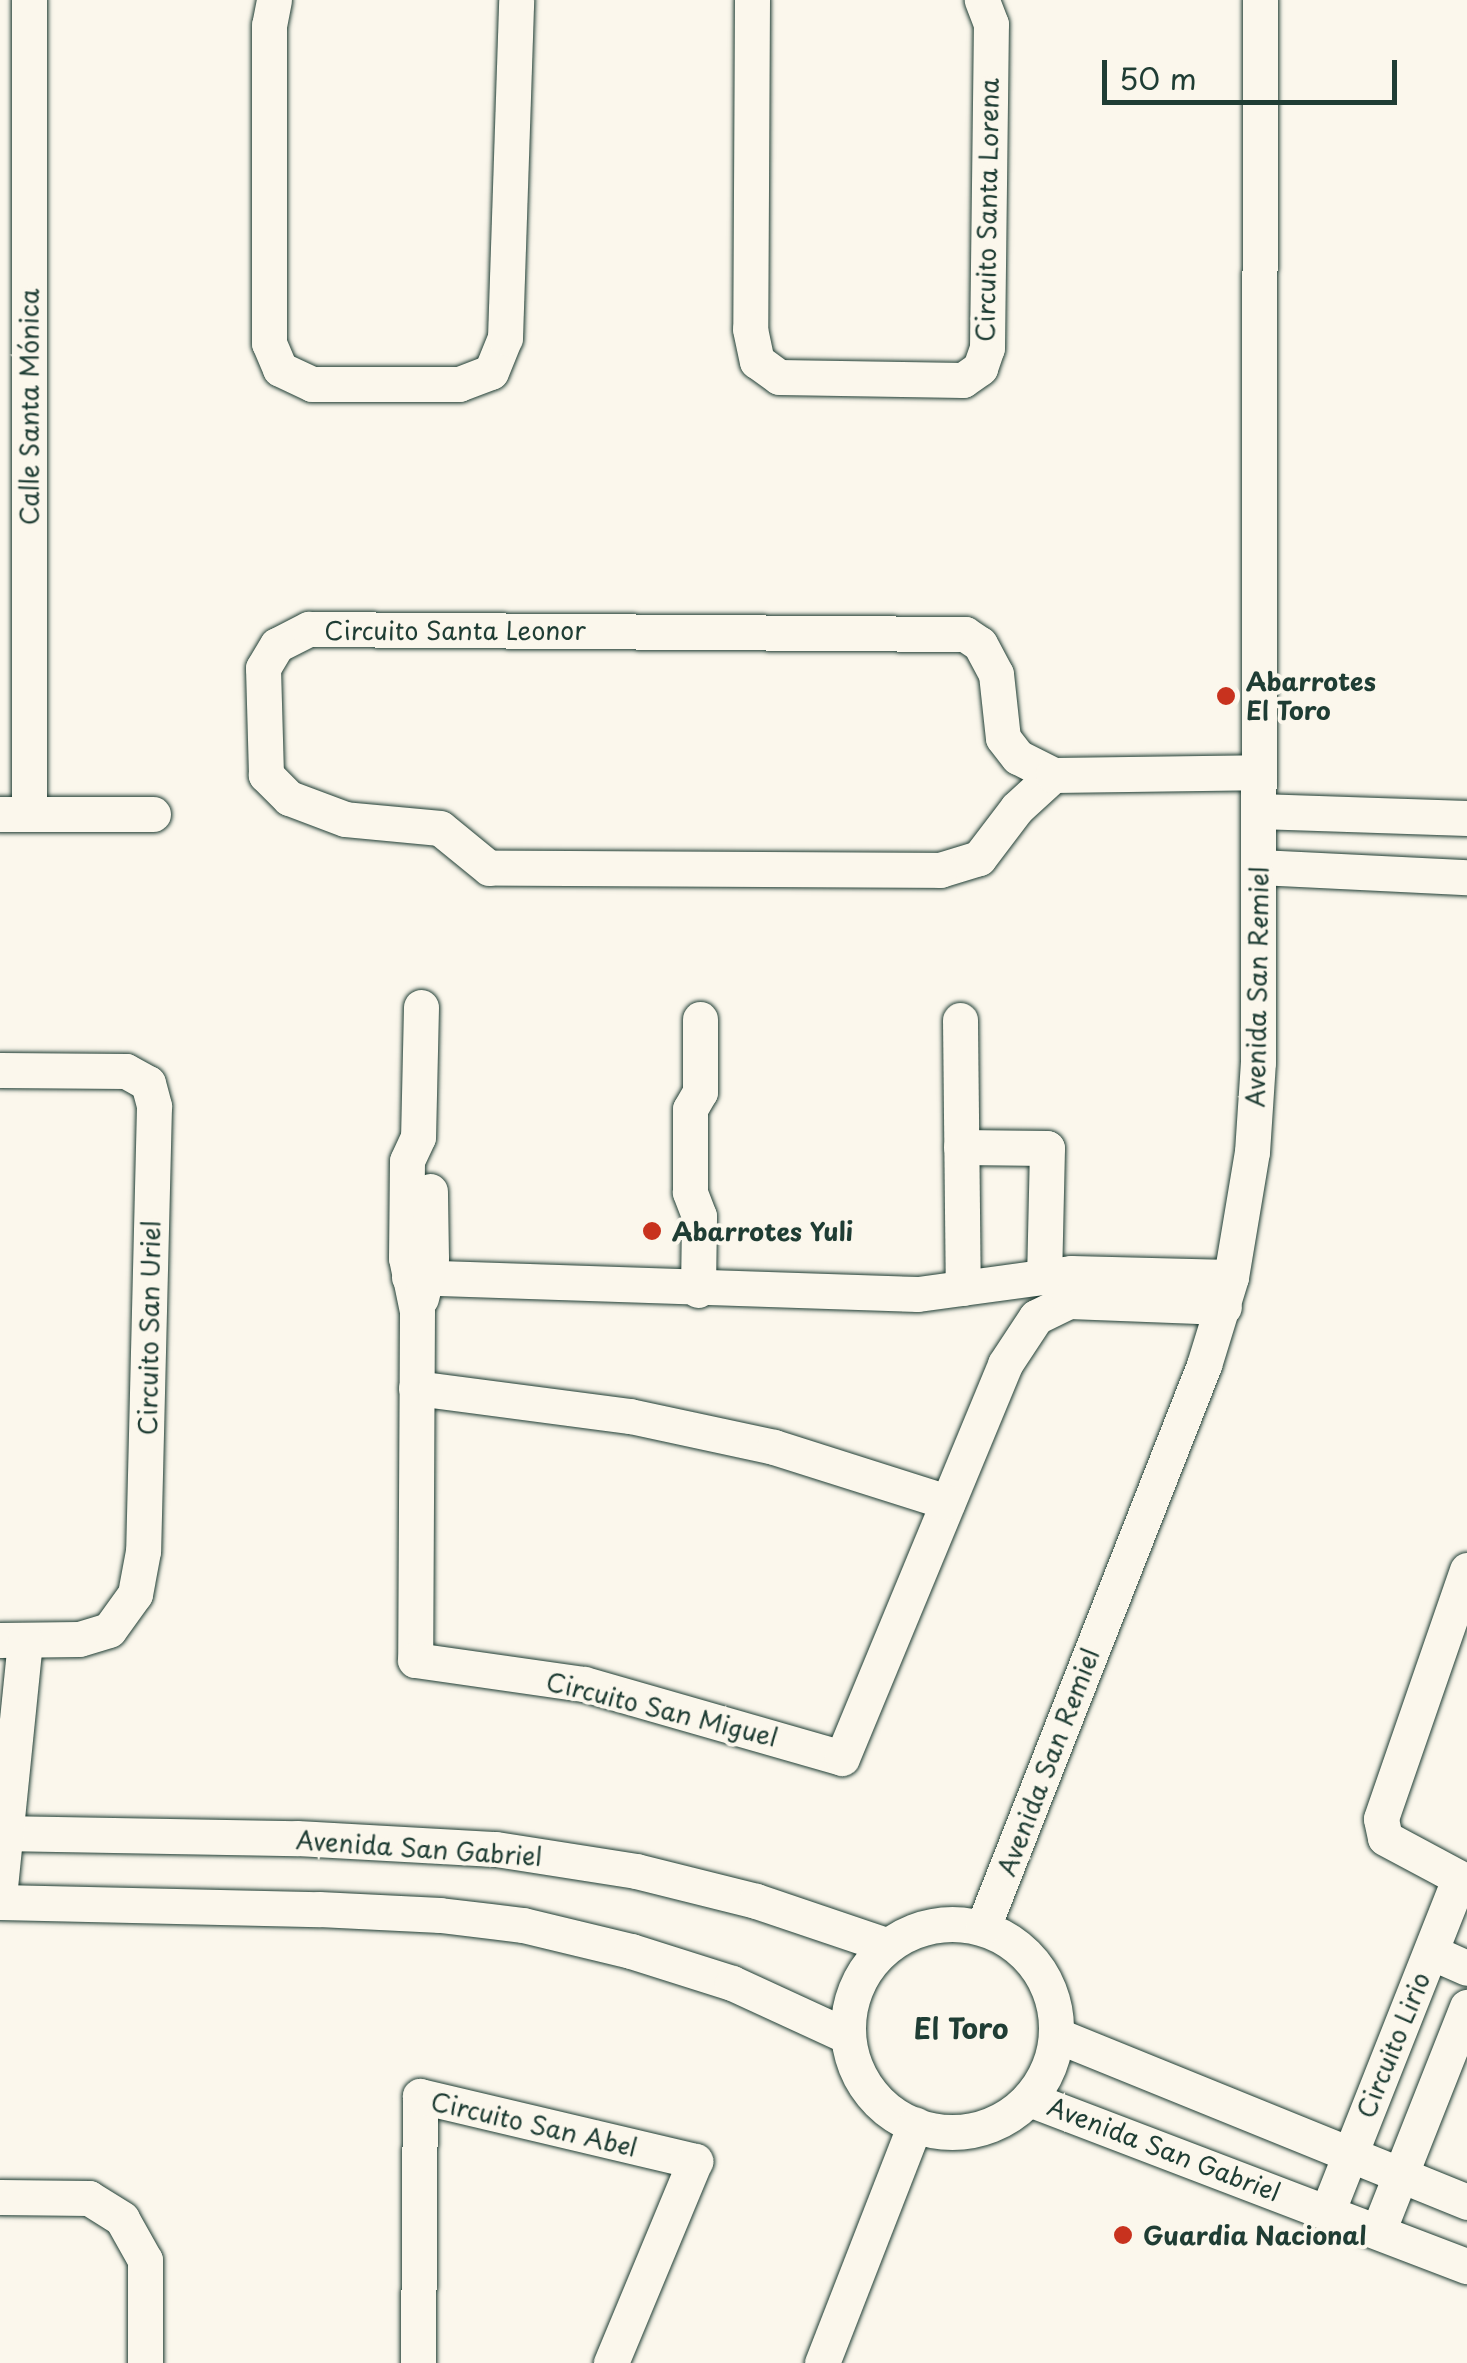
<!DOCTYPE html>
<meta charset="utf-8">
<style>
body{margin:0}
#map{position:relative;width:1467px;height:2363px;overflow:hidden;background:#fbf7ec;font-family:"Playpen Sans",sans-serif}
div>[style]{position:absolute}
.roads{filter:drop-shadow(0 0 2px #1f3d34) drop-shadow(0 0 2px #1f3d34)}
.minor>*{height:35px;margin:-17.5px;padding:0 17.5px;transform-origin:17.5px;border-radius:17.5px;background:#fbf7ec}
.minor>.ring{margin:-17.5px;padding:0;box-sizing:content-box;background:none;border:35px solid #fbf7ec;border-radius:50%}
.dots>*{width:28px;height:28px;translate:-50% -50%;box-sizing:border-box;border:5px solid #fbf7ec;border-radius:50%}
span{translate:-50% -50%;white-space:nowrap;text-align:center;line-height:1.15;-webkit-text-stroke:8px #fbf7ec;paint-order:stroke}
.street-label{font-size:25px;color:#1f3d34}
.poi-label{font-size:25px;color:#1f3d34;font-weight:700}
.left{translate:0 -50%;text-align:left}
.neighbourhood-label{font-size:28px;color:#1f3d34;font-weight:700}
.scale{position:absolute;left:1102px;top:60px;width:295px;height:45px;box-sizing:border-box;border:5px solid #1f3d34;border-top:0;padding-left:12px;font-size:30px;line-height:35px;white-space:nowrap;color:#1f3d34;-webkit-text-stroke:8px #fbf7ec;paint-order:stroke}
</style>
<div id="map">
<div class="roads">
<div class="minor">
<i style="left:29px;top:0;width:814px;rotate:90deg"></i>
<i style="left:274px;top:0;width:25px;rotate:101deg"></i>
<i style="left:269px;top:25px;width:318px;rotate:90deg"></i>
<i style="left:269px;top:343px;width:28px;rotate:67deg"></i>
<i style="left:280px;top:369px;width:35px;rotate:25deg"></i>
<i style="left:312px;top:384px;width:147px"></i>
<i style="left:459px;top:384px;width:34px;rotate:-21deg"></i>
<i style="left:491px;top:372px;width:37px;rotate:-68deg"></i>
<i style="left:505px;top:338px;width:338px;rotate:-88.1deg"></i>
<i style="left:752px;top:0;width:329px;rotate:90.3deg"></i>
<i style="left:750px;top:329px;width:33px;rotate:78deg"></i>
<i style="left:757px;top:361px;width:27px;rotate:36deg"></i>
<i style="left:779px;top:377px;width:184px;rotate:0.9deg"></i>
<i style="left:963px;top:380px;width:21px;rotate:-35deg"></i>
<i style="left:980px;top:368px;width:21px;rotate:-71deg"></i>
<i style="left:987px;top:348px;width:324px;rotate:-89.3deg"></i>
<i style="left:991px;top:24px;width:26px;rotate:-111deg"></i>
<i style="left:1053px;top:775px;width:49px;rotate:137.5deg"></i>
<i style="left:1017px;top:808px;width:63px;rotate:127.2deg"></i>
<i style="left:979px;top:858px;width:41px;rotate:162.9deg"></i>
<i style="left:940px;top:870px;width:451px;rotate:-179.7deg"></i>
<i style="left:489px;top:868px;width:63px;rotate:-140.8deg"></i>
<i style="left:440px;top:828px;width:95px;rotate:-174.6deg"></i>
<i style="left:345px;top:819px;width:60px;rotate:-159.4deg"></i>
<i style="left:289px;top:798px;width:33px;rotate:-135deg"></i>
<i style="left:266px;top:775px;width:107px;rotate:-91.6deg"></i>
<i style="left:263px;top:668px;width:27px;rotate:-59deg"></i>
<i style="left:277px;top:645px;width:36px;rotate:-27deg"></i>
<i style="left:309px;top:629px;width:656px;rotate:0.44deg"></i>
<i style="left:965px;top:634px;width:18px;rotate:34deg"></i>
<i style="left:980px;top:644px;width:34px;rotate:62deg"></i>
<i style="left:996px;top:674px;width:64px;rotate:83.8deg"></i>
<i style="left:1003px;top:738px;width:24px;rotate:52deg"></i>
<i style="left:1018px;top:757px;width:39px;rotate:27deg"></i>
<i style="left:1053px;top:775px;width:206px;rotate:-0.8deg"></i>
<i style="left:1258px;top:811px;width:209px;rotate:1.9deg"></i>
<i style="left:0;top:814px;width:153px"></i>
<i style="left:1259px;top:867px;width:208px;rotate:2.8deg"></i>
<i style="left:421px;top:1007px;width:130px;rotate:91.3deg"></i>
<i style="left:418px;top:1137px;width:26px;rotate:115deg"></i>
<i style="left:407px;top:1161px;width:97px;rotate:90.6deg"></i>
<i style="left:406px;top:1258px;width:54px;rotate:78.3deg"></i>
<i style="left:417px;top:1311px;width:349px;rotate:90.3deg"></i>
<i style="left:415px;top:1660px;width:171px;rotate:8.1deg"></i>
<i style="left:584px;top:1684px;width:268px;rotate:16deg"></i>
<i style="left:842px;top:1758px;width:426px;rotate:-67.5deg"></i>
<i style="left:1005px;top:1364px;width:56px;rotate:-56.6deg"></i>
<i style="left:1036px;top:1317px;width:37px;rotate:-26deg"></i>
<i style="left:1069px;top:1301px;width:155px;rotate:2.2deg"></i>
<i style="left:960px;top:1020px;width:268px;rotate:89.4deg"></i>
<i style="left:0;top:1070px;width:126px;rotate:0.5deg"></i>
<i style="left:126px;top:1071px;width:25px;rotate:29deg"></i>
<i style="left:148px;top:1083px;width:24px;rotate:75deg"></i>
<i style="left:154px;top:1106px;width:445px;rotate:91.4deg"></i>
<i style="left:143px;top:1551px;width:44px;rotate:100.5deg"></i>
<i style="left:135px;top:1594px;width:44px;rotate:125.8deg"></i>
<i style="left:109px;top:1630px;width:31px;rotate:163deg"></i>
<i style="left:79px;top:1639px;width:79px;rotate:179.3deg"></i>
<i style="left:961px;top:1147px;width:86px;rotate:0.7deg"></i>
<i style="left:1047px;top:1148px;width:129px;rotate:91.3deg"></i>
<i style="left:409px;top:1277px;width:509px;rotate:1.91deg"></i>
<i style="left:918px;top:1294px;width:154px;rotate:-7.8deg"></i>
<i style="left:1071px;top:1273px;width:160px;rotate:1.4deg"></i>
<i style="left:698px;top:1290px;width:74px;rotate:-89.2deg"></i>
<i style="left:699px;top:1216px;width:26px;rotate:-111deg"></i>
<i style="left:690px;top:1192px;width:83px;rotate:-90deg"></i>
<i style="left:690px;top:1109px;width:20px;rotate:-60deg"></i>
<i style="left:700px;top:1092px;width:73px;rotate:-90deg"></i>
<i style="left:421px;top:1298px;width:41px;rotate:-76deg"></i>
<i style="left:431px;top:1258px;width:67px;rotate:-90.9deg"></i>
<i style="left:416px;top:1388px;width:216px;rotate:7.5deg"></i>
<i style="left:630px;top:1416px;width:147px;rotate:12.1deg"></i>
<i style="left:774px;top:1447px;width:182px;rotate:17.6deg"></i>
<i style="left:1467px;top:1570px;width:263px;rotate:109.1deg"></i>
<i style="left:1381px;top:1819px;width:19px;rotate:78deg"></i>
<i style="left:1385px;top:1838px;width:93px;rotate:28.2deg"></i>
<i style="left:0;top:1833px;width:297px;rotate:1deg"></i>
<i style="left:297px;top:1838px;width:199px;rotate:3.2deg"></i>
<i style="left:496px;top:1849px;width:142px;rotate:8.9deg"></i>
<i style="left:636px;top:1871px;width:124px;rotate:14deg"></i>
<i style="left:756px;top:1901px;width:137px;rotate:18.7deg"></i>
<i style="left:0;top:1887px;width:248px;rotate:-84.2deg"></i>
<i style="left:0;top:1902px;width:319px;rotate:1.3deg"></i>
<i style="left:319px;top:1909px;width:121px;rotate:2.8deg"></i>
<i style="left:440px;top:1915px;width:84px;rotate:6.9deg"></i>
<i style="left:523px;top:1925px;width:111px;rotate:13.5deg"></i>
<i style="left:631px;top:1951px;width:106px;rotate:17.6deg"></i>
<i style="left:732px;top:1983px;width:127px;rotate:24.7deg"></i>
<i class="ring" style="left:848px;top:1924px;width:173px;height:173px"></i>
<i style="left:983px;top:1927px;width:604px;rotate:-68.53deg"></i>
<i style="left:1204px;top:1365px;width:92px;rotate:-72.9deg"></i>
<i style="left:1231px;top:1277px;width:127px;rotate:-80.5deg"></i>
<i style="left:1252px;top:1152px;width:90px;rotate:-86.2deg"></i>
<i style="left:1258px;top:1062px;width:1062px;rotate:-89.89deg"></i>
<i style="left:1431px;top:1952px;width:39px;rotate:24deg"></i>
<i style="left:1056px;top:2035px;width:444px;rotate:22.1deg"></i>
<i style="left:1029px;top:2099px;width:469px;rotate:20.9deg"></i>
<i style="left:0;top:2197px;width:89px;rotate:0.6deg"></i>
<i style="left:89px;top:2198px;width:39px;rotate:32deg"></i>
<i style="left:122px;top:2219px;width:47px;rotate:60.7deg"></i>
<i style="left:145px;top:2260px;width:103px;rotate:90deg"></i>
<i style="left:1328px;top:2210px;width:356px;rotate:-68.4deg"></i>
<i style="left:1379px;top:2229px;width:239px;rotate:-68.4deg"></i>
<i style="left:418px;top:2363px;width:267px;rotate:-89.6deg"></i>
<i style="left:420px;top:2096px;width:283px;rotate:13.3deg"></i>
<i style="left:695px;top:2161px;width:219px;rotate:112.6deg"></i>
<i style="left:822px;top:2363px;width:256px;rotate:-68.7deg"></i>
</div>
</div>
<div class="dots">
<i style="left:1226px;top:696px;background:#c8321e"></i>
<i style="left:652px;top:1231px;background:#c8321e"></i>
<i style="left:1123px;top:2235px;background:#c8321e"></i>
</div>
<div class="street-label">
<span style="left:987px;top:210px;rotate:-89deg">Circuito Santa Lorena</span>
<span style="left:29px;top:407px;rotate:-90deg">Calle Santa Mónica</span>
<span style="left:455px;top:630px">Circuito Santa Leonor</span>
<span style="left:1257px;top:987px;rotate:-89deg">Avenida San Remiel</span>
<span style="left:149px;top:1328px;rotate:-89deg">Circuito San Uriel</span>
<span style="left:662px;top:1709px;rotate:14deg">Circuito San Miguel</span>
<span style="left:1048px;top:1762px;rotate:-69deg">Avenida San Remiel</span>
<span style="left:419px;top:1848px;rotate:4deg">Avenida San Gabriel</span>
<span style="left:1393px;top:2045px;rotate:-68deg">Circuito Lirio</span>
<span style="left:534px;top:2124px;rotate:13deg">Circuito San Abel</span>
<span style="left:1164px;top:2149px;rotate:21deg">Avenida San Gabriel</span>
</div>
<div class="poi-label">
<span class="left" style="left:1246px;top:696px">Abarrotes<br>El Toro</span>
<span class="left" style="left:672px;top:1231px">Abarrotes Yuli</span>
<span class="left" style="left:1143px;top:2235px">Guardia Nacional</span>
</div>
<div class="neighbourhood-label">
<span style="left:961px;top:2028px">El Toro</span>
</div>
<div class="scale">50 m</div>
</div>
